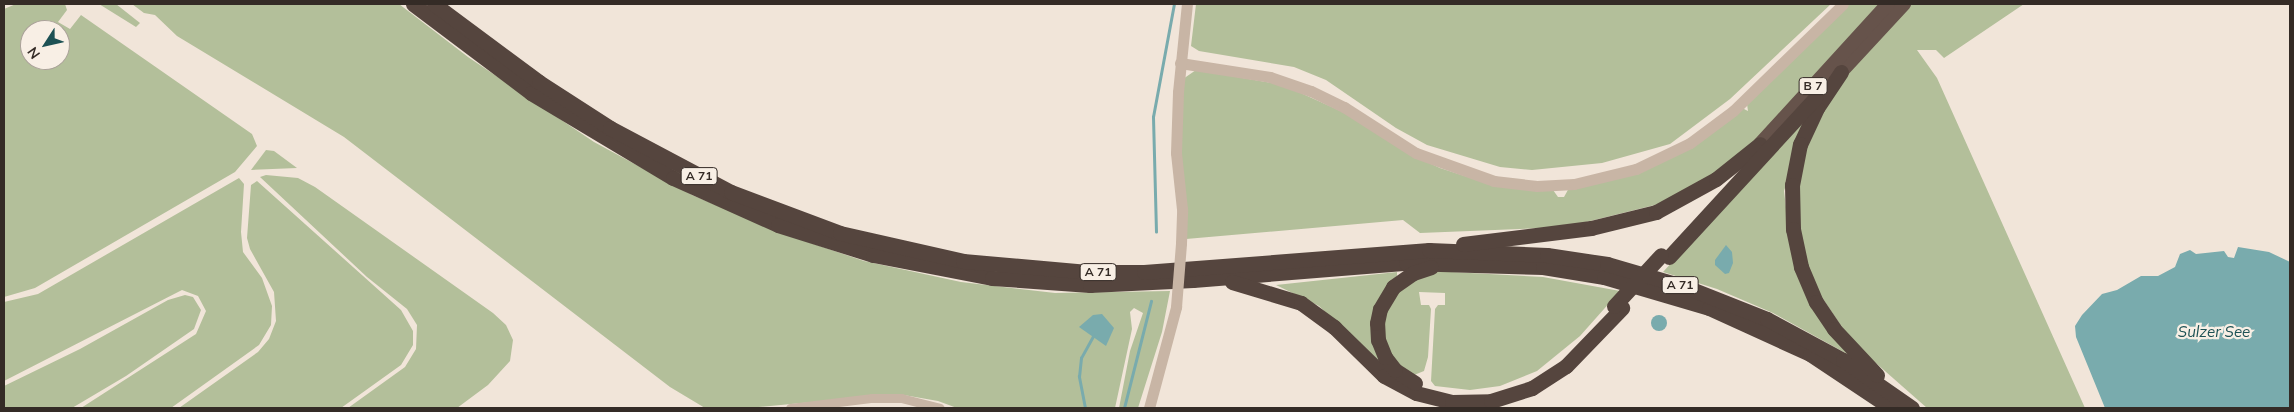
<!DOCTYPE html>
<style>
body{margin:0}
#map{position:relative;width:2294px;height:412px;overflow:hidden;background:#f1e5d9;font-family:Mulish,sans-serif}
div>[style]{position:absolute}
.green>*{inset:0;background:#b3bf9a}
.water>*{inset:0;background:#79abad}
.round{border-radius:50%}
.stream>*{height:2.5px;margin:-1.25px;padding:0 1.25px;transform-origin:1.25px;border-radius:1.25px;background:#79abad}
.minor>*{height:9px;margin:-4.5px;padding:0 4.5px;transform-origin:4.5px;border-radius:4.5px;background:#c8b5a5}
.tertiary>*{height:11px;margin:-5.5px;padding:0 5.5px;transform-origin:5.5px;border-radius:5.5px;background:#c8b5a5}
.trunk>*{height:14px;margin:-7px;padding:0 7px;transform-origin:7px;border-radius:7px;background:#66534b}
.motorway>*{height:15px;margin:-7.5px;padding:0 7.5px;transform-origin:7.5px;border-radius:7.5px;background:#55453e}
.tertiary-bridge>*{height:11px;margin:-5.5px;padding:0 5.5px;transform-origin:5.5px;border-radius:5.5px;background:#c8b5a5}
.motorway-bridge>*{height:15px;margin:-7.5px;padding:0 7.5px;transform-origin:7.5px;border-radius:7.5px;background:#55453e}
span{translate:-50% -50%;white-space:nowrap;text-align:center;line-height:1.15;-webkit-text-stroke:4.5px #f8efe5;paint-order:stroke}
.shield-label span{padding:1px 4px;background:#f8efe5;border:1px solid;border-radius:4px;-webkit-text-stroke-width:0}
.shield-label{font-size:12px;color:#342b26;font-weight:700}
.water-label{font-size:15px;color:#1d5154;font-style:italic}
.frame{position:absolute;inset:0;border:5px solid #342b26;pointer-events:none}
.north{position:absolute;left:20px;top:20px;width:50px;height:50px;box-sizing:border-box;background:#f8efe5;border:1px solid #aaa199;border-radius:50%;rotate:235deg;font-size:14px;font-weight:700;line-height:20px;text-align:center;color:#342b26}
.north::after{content:'';display:block;margin:auto;width:18px;height:22px;background:#1d5154;clip-path:polygon(50% 0,100% 100%,50% 72%,0 100%)}
</style>
<div id="map">
<div class="green">
<i style="clip-path:polygon(evenodd,16px 4px,65px 4px,67px 10px,58px 22px,70px 29px,81px 15px,252px 134px,257px 146px,235px 172px,35px 288px,4px 297px,4px 9px,16px 4px,30px 30px,60px 30px,60px 60px,30px 60px,30px 30px)"></i>
<i style="clip-path:polygon(99px 4px,116px 4px,140px 23px,136px 27px)"></i>
<i style="clip-path:polygon(132px 4px,399px 4px,468px 57px,594px 142px,692px 195px,787px 235px,864px 261px,961px 282px,1055px 293px,1170px 291px,1162px 332px,1138px 408px,1119px 408px,1130px 351px,1143px 313px,1134px 308px,1130px 312px,1132px 329px,1115px 408px,957px 408px,938px 401px,898px 394px,748px 408px,705px 408px,670px 387px,344px 137px,177px 36px,155px 15px,144px 13px)"></i>
<i style="clip-path:polygon(1196px 4px,1831px 4px,1730px 99px,1670px 144px,1602px 163px,1532px 170px,1500px 167px,1427px 145px,1396px 128px,1326px 80px,1294px 67px,1199px 51px,1191px 46px)"></i>
<i style="clip-path:polygon(1848px 4px,1883px 4px,1740px 156px,1671px 201px,1566px 227px,1420px 233px,1403px 220px,1186px 239px,1180px 170px,1183px 79px,1196px 70px,1283px 85px,1345px 113px,1414px 156px,1440px 168px,1483px 182px,1553px 190px,1558px 197px,1564px 197px,1569px 188px,1631px 175px,1742px 108px,1748px 111px,1747px 104px)"></i>
<i style="clip-path:polygon(1909px 4px,2024px 4px,1944px 58px,1936px 50px,1917px 50px,1937px 78px,2085px 408px,1927px 408px,1852px 342px,1811px 281px,1796px 212px,1803px 152px,1835px 87px)"></i>
<i style="clip-path:polygon(1812px 109px,1784px 191px,1790px 240px,1851px 356px,1773px 313px,1717px 289px,1663px 272px)"></i>
<i style="clip-path:polygon(266px 150px,274px 151px,297px 168px,251px 170px)"></i>
<i style="clip-path:polygon(266px 175px,298px 178px,315px 187px,493px 313px,506px 325px,513px 340px,510px 361px,488px 385px,457px 408px,348px 408px,405px 367px,416px 349px,417px 325px,407px 309px,367px 277px,260px 177px)"></i>
<i style="clip-path:polygon(239px 178px,244px 184px,241px 232px,243px 252px,262px 278px,272px 306px,271px 325px,259px 345px,171px 408px,81px 408px,196px 334px,206px 311px,198px 296px,182px 290px,4px 381px,4px 302px,38px 294px)"></i>
<i style="clip-path:polygon(257px 181px,401px 310px,413px 331px,413px 345px,401px 365px,341px 408px,179px 408px,258px 352px,269px 339px,276px 321px,274px 292px,250px 249px,247px 238px,251px 185px)"></i>
<i style="clip-path:polygon(1433px 271px,1543px 277px,1620px 291px,1580px 336px,1537px 371px,1500px 386px,1470px 390px,1435px 386px,1431px 381px,1435px 309px,1438px 305px,1445px 305px,1445px 293px,1419px 292px,1421px 305px,1429px 305px,1431px 309px,1428px 357px,1424px 371px,1409px 377px,1388px 356px,1381px 323px,1397px 289px)"></i>
<i style="clip-path:polygon(1397px 272px,1397px 276px,1387px 285px,1381px 365px,1319px 306px,1276px 285px)"></i>
<i style="clip-path:polygon(185px 295px,193px 297px,201px 310px,194px 329px,126px 376px,72px 408px,4px 408px,4px 386px,80px 349px,168px 300px)"></i>
</div>
<div class="water">
<i style="clip-path:polygon(1726px 245px,1732px 252px,1733px 263px,1729px 273px,1725px 274px,1715px 265px,1715px 260px)"></i>
<i style="clip-path:polygon(2238px 247px,2269px 252px,2290px 262px,2290px 408px,2105px 408px,2076px 337px,2075px 326px,2082px 315px,2102px 294px,2117px 290px,2141px 276px,2158px 276px,2175px 267px,2180px 254px,2190px 250px,2196px 254px,2224px 251px,2228px 257px,2234px 258px)"></i>
<i style="clip-path:polygon(1102px 314px,1114px 328px,1106px 346px,1079px 327px,1093px 315px)"></i>
<i class="round" style="left:1651px;top:315px;width:16px;height:16px"></i>
</div>
<div class="stream">
<i style="left:1156px;top:232px;width:115px;rotate:-91.5deg"></i>
<i style="left:1153px;top:117px;width:115px;rotate:-79.5deg"></i>
<i style="left:1085px;top:408px;width:32px;rotate:-101deg"></i>
<i style="left:1079px;top:377px;width:19px;rotate:-84deg"></i>
<i style="left:1081px;top:358px;width:25px;rotate:-61deg"></i>
<i style="left:1124px;top:408px;width:110px;rotate:-75.8deg"></i>
</div>
<div class="minor">
<i style="left:790px;top:408px;width:83px;rotate:-7deg"></i>
<i style="left:872px;top:398px;width:29px"></i>
<i style="left:901px;top:398px;width:40px;rotate:14.4deg"></i>
</div>
<div class="tertiary">
<i style="left:1180px;top:63px;width:91px;rotate:8.8deg"></i>
<i style="left:1270px;top:77px;width:43px;rotate:18.9deg"></i>
<i style="left:1311px;top:91px;width:37px;rotate:26deg"></i>
<i style="left:1344px;top:107px;width:85px;rotate:32.6deg"></i>
<i style="left:1416px;top:153px;width:83px;rotate:19.7deg"></i>
<i style="left:1494px;top:181px;width:43px;rotate:6.6deg"></i>
<i style="left:1537px;top:186px;width:37px;rotate:-3deg"></i>
<i style="left:1574px;top:184px;width:64px;rotate:-13.6deg"></i>
<i style="left:1636px;top:169px;width:60px;rotate:-25.7deg"></i>
<i style="left:1690px;top:143px;width:54px;rotate:-36.7deg"></i>
<i style="left:1733px;top:111px;width:153px;rotate:-44.2deg"></i>
<i style="left:1181px;top:243px;width:34px;rotate:-88deg"></i>
<i style="left:1182px;top:209px;width:56px;rotate:-96.1deg"></i>
<i style="left:1176px;top:153px;width:61px;rotate:-88.1deg"></i>
<i style="left:1178px;top:92px;width:88px;rotate:-84.2deg"></i>
<i style="left:1149px;top:408px;width:105px;rotate:-75deg"></i>
</div>
<div class="trunk">
<i style="left:1841px;top:72px;width:93px;rotate:-47.2deg"></i>
<i style="left:1760px;top:144px;width:190px;rotate:-47.6deg"></i>
</div>
<div class="motorway">
<i style="left:413px;top:4px;width:148px;rotate:37deg"></i>
<i style="left:531px;top:93px;width:165px;rotate:30.9deg"></i>
<i style="left:673px;top:178px;width:115px;rotate:24.1deg"></i>
<i style="left:778px;top:225px;width:100px;rotate:17.5deg"></i>
<i style="left:873px;top:255px;width:121px;rotate:10.9deg"></i>
<i style="left:992px;top:278px;width:98px;rotate:4.1deg"></i>
<i style="left:1090px;top:285px;width:103px;rotate:-2.8deg"></i>
<i style="left:1193px;top:280px;width:214px;rotate:-4.6deg"></i>
<i style="left:1406px;top:263px;width:137px;rotate:1.7deg"></i>
<i style="left:1543px;top:267px;width:62px;rotate:9.3deg"></i>
<i style="left:1604px;top:277px;width:109px;rotate:16.4deg"></i>
<i style="left:1709px;top:308px;width:111px;rotate:24.5deg"></i>
<i style="left:1810px;top:354px;width:97px;rotate:33.7deg"></i>
<i style="left:434px;top:4px;width:131px;rotate:36.6deg"></i>
<i style="left:539px;top:82px;width:85px;rotate:32.9deg"></i>
<i style="left:610px;top:128px;width:137px;rotate:27.9deg"></i>
<i style="left:731px;top:192px;width:116px;rotate:20.6deg"></i>
<i style="left:840px;top:233px;width:126px;rotate:12.8deg"></i>
<i style="left:963px;top:261px;width:125px;rotate:5deg"></i>
<i style="left:1088px;top:272px;width:56px"></i>
<i style="left:1144px;top:272px;width:286px;rotate:-4.4deg"></i>
<i style="left:1429px;top:250px;width:118px;rotate:2.4deg"></i>
<i style="left:1547px;top:255px;width:61px;rotate:8.5deg"></i>
<i style="left:1607px;top:264px;width:82px;rotate:16.2deg"></i>
<i style="left:1686px;top:287px;width:87px;rotate:21.6deg"></i>
<i style="left:1767px;top:319px;width:86px;rotate:28.3deg"></i>
<i style="left:1843px;top:360px;width:84px;rotate:34.8deg"></i>
<i style="left:1841px;top:72px;width:43px;rotate:123.7deg"></i>
<i style="left:1817px;top:108px;width:40px;rotate:115deg"></i>
<i style="left:1800px;top:144px;width:42px;rotate:101deg"></i>
<i style="left:1792px;top:185px;width:44px;rotate:88.7deg"></i>
<i style="left:1793px;top:229px;width:39px;rotate:78deg"></i>
<i style="left:1801px;top:267px;width:38px;rotate:67deg"></i>
<i style="left:1816px;top:302px;width:32px;rotate:56deg"></i>
<i style="left:1834px;top:329px;width:63px;rotate:46.9deg"></i>
<i style="left:1463px;top:244px;width:129px;rotate:-7.1deg"></i>
<i style="left:1591px;top:228px;width:67px;rotate:-13.8deg"></i>
<i style="left:1656px;top:212px;width:68px;rotate:-28.8deg"></i>
<i style="left:1716px;top:179px;width:56px;rotate:-38.5deg"></i>
<i style="left:1669px;top:257px;width:216px;rotate:-47.4deg"></i>
<i style="left:1232px;top:282px;width:72px;rotate:16.9deg"></i>
<i style="left:1301px;top:303px;width:41px;rotate:36deg"></i>
<i style="left:1334px;top:327px;width:70px;rotate:44.4deg"></i>
<i style="left:1384px;top:376px;width:36px;rotate:28deg"></i>
<i style="left:1416px;top:393px;width:37px;rotate:14deg"></i>
<i style="left:1452px;top:402px;width:39px;rotate:-1deg"></i>
<i style="left:1491px;top:401px;width:43px;rotate:-17.6deg"></i>
<i style="left:1532px;top:388px;width:40px;rotate:-32.9deg"></i>
<i style="left:1566px;top:366px;width:81px;rotate:-46deg"></i>
<i style="left:1415px;top:383px;width:24px;rotate:-147deg"></i>
<i style="left:1395px;top:370px;width:16px;rotate:-128deg"></i>
<i style="left:1385px;top:357px;width:18px;rotate:-112deg"></i>
<i style="left:1378px;top:340px;width:17px;rotate:-93deg"></i>
<i style="left:1377px;top:323px;width:14px;rotate:-78deg"></i>
<i style="left:1380px;top:309px;width:26px;rotate:-59deg"></i>
<i style="left:1393px;top:287px;width:24px;rotate:-35deg"></i>
<i style="left:1413px;top:273px;width:19px;rotate:-18deg"></i>
</div>
<div class="tertiary-bridge">
<i style="left:1176px;top:307px;width:64px;rotate:-85.5deg"></i>
</div>
<div class="motorway-bridge">
<i style="left:1614px;top:306px;width:69px;rotate:-47.3deg"></i>
</div>
<div class="shield-label">
<span style="left:1813px;top:86px">B 7</span>
<span style="left:699px;top:176px">A 71</span>
<span style="left:1098px;top:272px">A 71</span>
<span style="left:1680px;top:285px">A 71</span>
</div>
<div class="water-label">
<span style="left:2214px;top:332px">Sulzer See</span>
</div>
<div class="frame"></div>
<div class="north">N</div>
</div>
